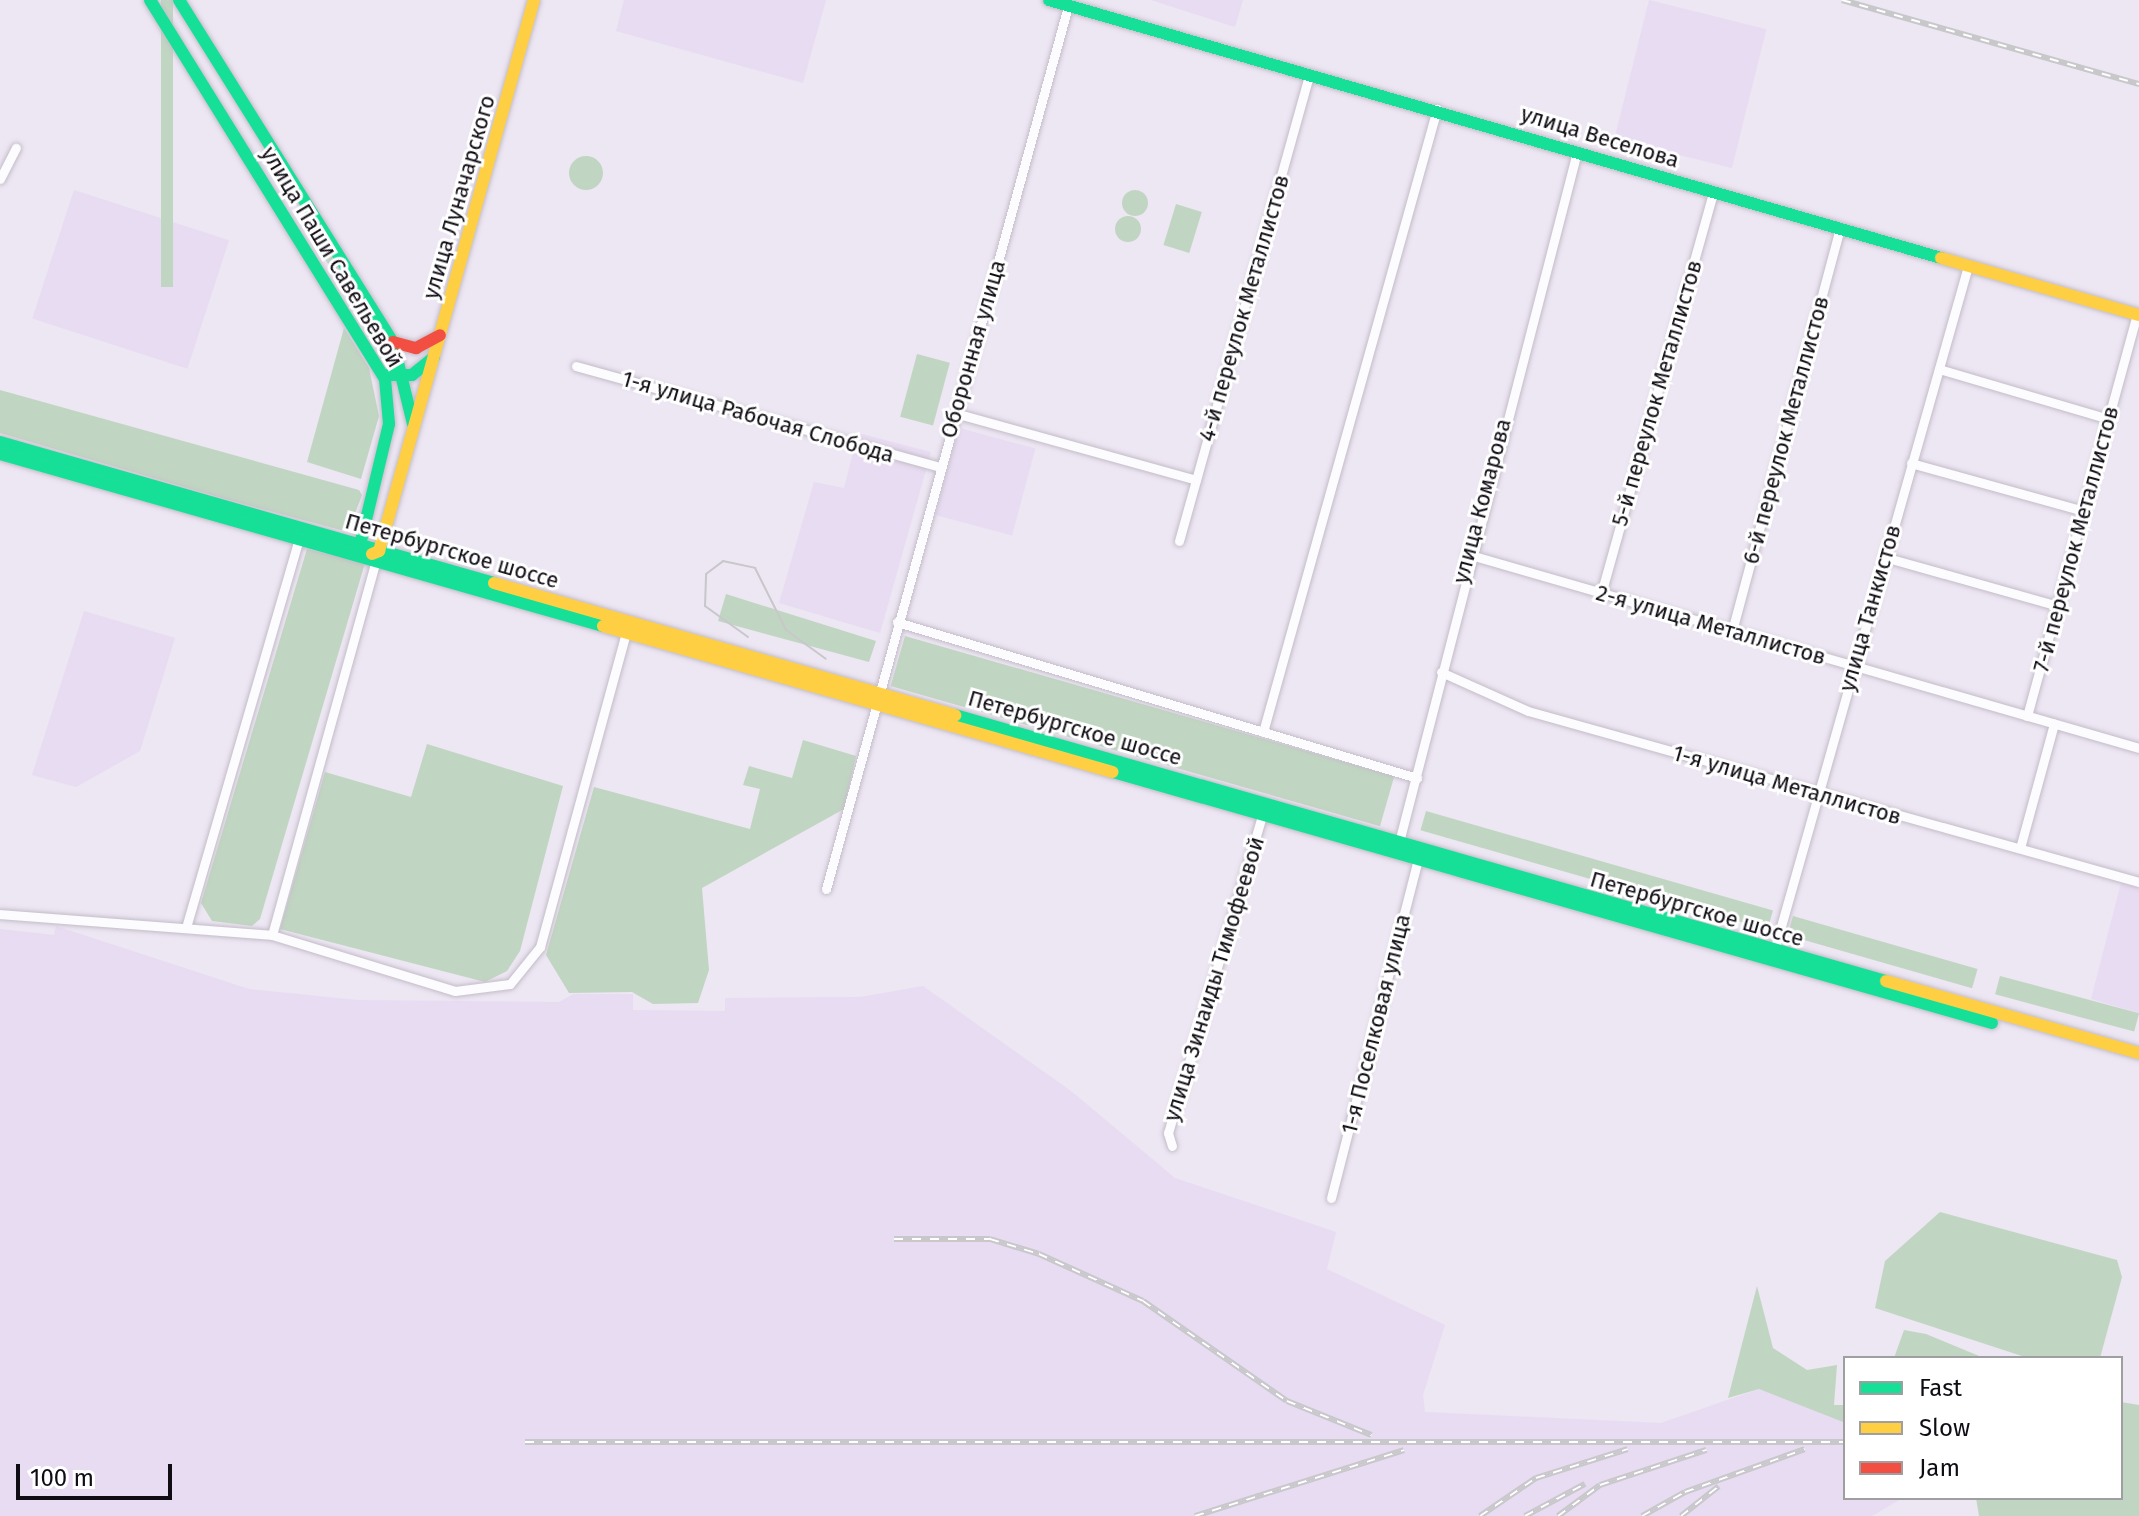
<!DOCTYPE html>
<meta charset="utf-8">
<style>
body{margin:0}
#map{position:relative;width:2139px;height:1516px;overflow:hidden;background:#ede6f3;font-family:"Fira Sans",sans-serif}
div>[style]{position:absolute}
.built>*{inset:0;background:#e8dcf2;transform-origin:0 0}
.green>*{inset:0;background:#c1d6c2;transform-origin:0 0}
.round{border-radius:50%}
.roads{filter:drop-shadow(0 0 2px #c3bdc8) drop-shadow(0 0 2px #c3bdc8)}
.street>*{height:9px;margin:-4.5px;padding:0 4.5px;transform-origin:4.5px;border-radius:4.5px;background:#fcfbfd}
.fast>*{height:12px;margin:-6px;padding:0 6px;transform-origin:6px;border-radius:6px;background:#16e098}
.slow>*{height:12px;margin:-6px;padding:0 6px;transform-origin:6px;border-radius:6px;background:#ffcf43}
.jam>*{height:12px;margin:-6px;padding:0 6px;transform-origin:6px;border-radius:6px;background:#f24e42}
.tram>*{height:2px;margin:-1px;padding:0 1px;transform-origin:1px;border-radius:1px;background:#c8c7ca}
.rail>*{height:6px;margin-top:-3px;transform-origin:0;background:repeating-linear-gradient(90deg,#fff 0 9px,#c8c7ca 0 18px);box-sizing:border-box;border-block:2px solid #c8c7ca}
span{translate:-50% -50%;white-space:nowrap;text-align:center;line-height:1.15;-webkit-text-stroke:6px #fff;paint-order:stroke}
.street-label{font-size:22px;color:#100c14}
.legend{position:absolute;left:1843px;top:1356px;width:280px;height:144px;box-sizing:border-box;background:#fff;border:2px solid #9f9ea1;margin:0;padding:10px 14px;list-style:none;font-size:24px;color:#100c14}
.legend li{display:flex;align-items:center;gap:16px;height:40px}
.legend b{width:40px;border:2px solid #9f9ea1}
.scale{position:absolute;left:16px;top:1464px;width:156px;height:36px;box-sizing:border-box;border:4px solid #100c14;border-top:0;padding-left:10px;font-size:24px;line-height:28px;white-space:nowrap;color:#100c14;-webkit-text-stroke:6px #fff;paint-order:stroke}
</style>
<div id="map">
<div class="built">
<i style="clip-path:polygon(624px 0,826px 0,803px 83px,616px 31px)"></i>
<i style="clip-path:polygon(1151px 0,1243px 0,1235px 27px)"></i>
<i style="left:1649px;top:0;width:121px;height:143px;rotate:14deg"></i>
<i style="left:74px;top:190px;width:163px;height:135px;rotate:18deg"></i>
<i style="left:959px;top:428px;width:79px;height:90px;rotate:15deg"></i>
<i style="clip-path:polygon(858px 433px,931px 452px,880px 633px,779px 603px,814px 482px,844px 488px)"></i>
<i style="clip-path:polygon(84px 611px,175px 638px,140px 751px,76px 787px,32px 775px)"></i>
<i style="clip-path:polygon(2121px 883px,2139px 888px,2139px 1013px,2091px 999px)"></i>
<i style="clip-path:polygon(56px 926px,249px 989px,357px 1000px,559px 1002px,573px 994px,633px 994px,633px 1010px,725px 1011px,725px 998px,860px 997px,923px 986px,1071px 1091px,1175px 1178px,1336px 1232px,1327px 1269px,1445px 1325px,1423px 1395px,1425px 1412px,1661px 1423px,1759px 1389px,1845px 1420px,1845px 1498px,1903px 1498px,1872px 1516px,0 1516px,0 929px,54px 935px)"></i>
</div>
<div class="green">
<i style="left:161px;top:0;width:12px;height:287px"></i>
<i class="round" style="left:569px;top:156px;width:34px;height:34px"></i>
<i class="round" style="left:1122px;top:190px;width:26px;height:26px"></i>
<i style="left:1176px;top:204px;width:27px;height:43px;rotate:17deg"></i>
<i class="round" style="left:1115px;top:216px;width:26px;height:26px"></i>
<i style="clip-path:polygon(327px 243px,376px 325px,368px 327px,318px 248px)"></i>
<i style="clip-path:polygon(344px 328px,369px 368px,379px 416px,361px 479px,307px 462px)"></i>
<i style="left:917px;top:354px;width:34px;height:65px;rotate:15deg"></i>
<i style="clip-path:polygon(0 390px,359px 490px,362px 495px,348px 532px,229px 500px,0 433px)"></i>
<i style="clip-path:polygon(307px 549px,365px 563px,260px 919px,252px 926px,212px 921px,201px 903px)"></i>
<i style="clip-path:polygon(726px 594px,876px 641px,869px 662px,718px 621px)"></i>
<i style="left:905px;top:636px;width:509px;height:52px;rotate:16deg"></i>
<i style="clip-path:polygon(803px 740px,856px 756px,844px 809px,702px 888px,709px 970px,698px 1003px,653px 1004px,632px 992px,569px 993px,546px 955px,594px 787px,750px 829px,760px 789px,743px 785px,749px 766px,792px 778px)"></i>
<i style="clip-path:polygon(427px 744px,563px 786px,520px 951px,507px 971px,485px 982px,280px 929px,325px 772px,411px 797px)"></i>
<i style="left:1426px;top:811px;width:361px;height:20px;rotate:16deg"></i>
<i style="left:1793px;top:916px;width:192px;height:20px;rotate:16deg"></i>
<i style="left:2000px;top:976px;width:144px;height:19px;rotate:15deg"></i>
<i style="clip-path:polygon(1940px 1212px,2117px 1260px,2122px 1277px,2100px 1358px,2028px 1358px,1875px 1308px,1885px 1261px)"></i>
<i style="clip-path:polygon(1757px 1286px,1773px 1348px,1807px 1370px,1837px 1365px,1834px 1405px,1845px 1405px,1843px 1422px,1759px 1389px,1728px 1398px)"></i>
<i style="clip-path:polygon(1904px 1330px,1926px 1334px,1984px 1358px,1894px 1358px)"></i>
<i style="clip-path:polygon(2121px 1402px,2139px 1405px,2139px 1516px,1979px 1516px,1976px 1498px,2121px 1498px)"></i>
</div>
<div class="roads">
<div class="street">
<i style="left:0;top:179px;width:35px;rotate:-63deg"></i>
<i style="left:576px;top:366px;width:378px;rotate:15.5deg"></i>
<i style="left:1939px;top:369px;width:177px;rotate:16.4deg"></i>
<i style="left:955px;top:413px;width:250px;rotate:15.5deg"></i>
<i style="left:1911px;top:463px;width:180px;rotate:15.5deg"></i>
<i style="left:1179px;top:541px;width:484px;rotate:-74.4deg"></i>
<i style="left:1467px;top:554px;width:699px;rotate:16.1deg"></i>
<i style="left:1884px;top:557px;width:181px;rotate:15.7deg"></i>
<i style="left:1601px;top:594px;width:417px;rotate:-74.4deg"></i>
<i style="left:897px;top:622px;width:543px;rotate:16.7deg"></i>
<i style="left:1732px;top:631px;width:416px;rotate:-75deg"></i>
<i style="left:1441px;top:672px;width:95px;rotate:24.1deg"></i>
<i style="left:1528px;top:711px;width:634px;rotate:15.64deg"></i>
<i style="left:2027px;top:716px;width:416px;rotate:-74.7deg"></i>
<i style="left:1263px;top:732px;width:647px;rotate:-74.4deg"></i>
<i style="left:1398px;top:846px;width:717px;rotate:-75.54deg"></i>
<i style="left:2020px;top:848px;width:129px;rotate:-74.7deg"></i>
<i style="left:826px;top:889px;width:916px;rotate:-74.67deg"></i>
<i style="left:0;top:914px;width:273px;rotate:4.4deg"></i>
<i style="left:272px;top:935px;width:191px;rotate:17deg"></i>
<i style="left:455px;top:991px;width:55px;rotate:-7.3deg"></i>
<i style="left:510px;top:984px;width:48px;rotate:-51deg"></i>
<i style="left:540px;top:947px;width:327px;rotate:-74.7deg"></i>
<i style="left:187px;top:924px;width:404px;rotate:-73.8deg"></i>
<i style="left:272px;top:935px;width:388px;rotate:-74.5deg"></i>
<i style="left:1774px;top:951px;width:712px;rotate:-74.19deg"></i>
<i style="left:1172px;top:1146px;width:14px;rotate:-107deg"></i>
<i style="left:1168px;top:1133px;width:334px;rotate:-73.5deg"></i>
<i style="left:1331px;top:1198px;width:353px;rotate:-75.6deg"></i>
</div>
<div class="fast">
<i style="left:150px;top:0;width:446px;rotate:58.2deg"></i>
<i style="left:385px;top:379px;width:45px;rotate:84.9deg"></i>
<i style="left:389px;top:424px;width:129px;rotate:103.5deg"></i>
<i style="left:179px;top:0;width:403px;rotate:58deg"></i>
<i style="left:393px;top:342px;width:84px;rotate:76.3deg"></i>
<i style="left:1049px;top:0;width:929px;rotate:16.13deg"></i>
<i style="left:383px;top:375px;width:29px"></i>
<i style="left:412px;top:375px;width:28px;rotate:-39deg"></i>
<i style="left:0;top:442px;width:514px;rotate:15.93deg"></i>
<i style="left:0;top:454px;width:627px;rotate:15.92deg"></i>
<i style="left:955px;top:715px;width:968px;rotate:15.95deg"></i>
<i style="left:1113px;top:772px;width:914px;rotate:15.94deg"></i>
</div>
<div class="slow">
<i style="left:1941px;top:258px;width:206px;rotate:16.1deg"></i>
<i style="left:372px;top:554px;width:8px;rotate:-23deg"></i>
<i style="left:379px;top:551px;width:572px;rotate:-74.29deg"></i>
<i style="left:494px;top:583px;width:480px;rotate:16deg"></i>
<i style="left:603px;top:626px;width:530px;rotate:15.98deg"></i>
<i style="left:1886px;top:981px;width:263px;rotate:15.9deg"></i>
</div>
<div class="jam">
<i style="left:393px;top:342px;width:24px;rotate:15deg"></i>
<i style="left:416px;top:348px;width:27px;rotate:-28deg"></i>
</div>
</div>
<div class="tram">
<i style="left:748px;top:637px;width:53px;rotate:-144.2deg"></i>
<i style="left:705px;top:606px;width:32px;rotate:-88deg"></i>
<i style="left:706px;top:574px;width:21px;rotate:-37deg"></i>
<i style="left:723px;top:561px;width:33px;rotate:12deg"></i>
<i style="left:755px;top:568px;width:69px;rotate:63.4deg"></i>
<i style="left:786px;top:630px;width:49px;rotate:35.9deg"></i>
</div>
<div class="rail">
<i style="left:1842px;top:0;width:309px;rotate:15.8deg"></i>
<i style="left:894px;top:1239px;width:96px"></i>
<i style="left:990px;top:1239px;width:51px;rotate:17deg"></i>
<i style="left:1039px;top:1254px;width:114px;rotate:24.3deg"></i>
<i style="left:1143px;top:1301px;width:175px;rotate:34.8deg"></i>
<i style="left:1287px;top:1401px;width:91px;rotate:22deg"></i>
<i style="left:525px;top:1442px;width:1320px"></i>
<i style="left:1195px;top:1516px;width:219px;rotate:-17.5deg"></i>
<i style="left:1480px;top:1516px;width:68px;rotate:-34.2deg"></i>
<i style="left:1536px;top:1478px;width:96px;rotate:-17.5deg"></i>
<i style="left:1525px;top:1516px;width:68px;rotate:-28.1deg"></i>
<i style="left:1558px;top:1516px;width:52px;rotate:-36.4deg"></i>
<i style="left:1600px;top:1485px;width:112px;rotate:-18.3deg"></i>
<i style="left:1642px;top:1516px;width:49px;rotate:-29.2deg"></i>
<i style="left:1685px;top:1492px;width:127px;rotate:-19.7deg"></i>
<i style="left:1681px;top:1516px;width:48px;rotate:-38.3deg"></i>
</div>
<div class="street-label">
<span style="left:1600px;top:137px;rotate:17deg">улица Веселова</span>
<span style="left:459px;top:197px;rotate:-74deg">улица Луначарского</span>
<span style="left:332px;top:257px;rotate:59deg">улица Паши Савельевой</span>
<span style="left:1244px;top:308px;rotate:-74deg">4-й переулок Металлистов</span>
<span style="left:973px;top:349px;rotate:-74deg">Оборонная улица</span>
<span style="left:1657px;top:393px;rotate:-74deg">5-й переулок Металлистов</span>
<span style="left:758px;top:417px;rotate:16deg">1-я улица Рабочая Слобода</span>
<span style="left:1786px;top:430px;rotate:-75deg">6-й переулок Металлистов</span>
<span style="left:1482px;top:501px;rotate:-75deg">улица Комарова</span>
<span style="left:2076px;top:539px;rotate:-75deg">7-й переулок Металлистов</span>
<span style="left:452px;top:551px;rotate:16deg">Петербургское шоссе</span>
<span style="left:1870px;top:608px;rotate:-74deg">улица Танкистов</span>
<span style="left:1711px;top:625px;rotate:16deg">2-я улица Металлистов</span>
<span style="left:1075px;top:728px;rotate:16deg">Петербургское шоссе</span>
<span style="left:1787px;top:785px;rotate:16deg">1-я улица Металлистов</span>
<span style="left:1697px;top:909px;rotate:16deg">Петербургское шоссе</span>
<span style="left:1214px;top:979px;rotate:-73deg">улица Зинаиды Тимофеевой</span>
<span style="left:1376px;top:1024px;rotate:-76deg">1-я Поселковая улица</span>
</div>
<ul class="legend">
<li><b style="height:10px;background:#16e098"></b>Fast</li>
<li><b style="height:10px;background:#ffcf43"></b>Slow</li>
<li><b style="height:10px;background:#f24e42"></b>Jam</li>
</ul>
<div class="scale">100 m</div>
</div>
